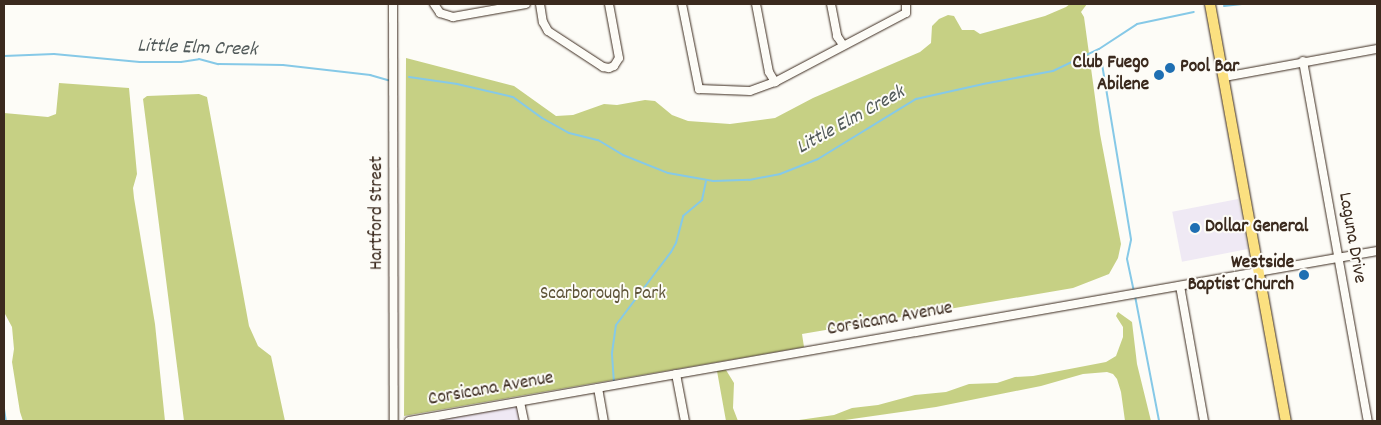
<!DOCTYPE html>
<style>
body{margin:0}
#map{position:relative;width:1381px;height:425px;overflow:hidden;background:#fdfcf7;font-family:Dekko,sans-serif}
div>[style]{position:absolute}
.built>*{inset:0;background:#efe9f4;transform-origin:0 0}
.green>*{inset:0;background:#c6d084}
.stream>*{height:2px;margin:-1px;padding:0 1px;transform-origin:1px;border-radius:1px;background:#86c9e7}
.roads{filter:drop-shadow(0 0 1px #3b2a1e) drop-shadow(0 0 1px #3b2a1e)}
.minor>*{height:8px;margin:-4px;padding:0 4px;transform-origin:4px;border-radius:4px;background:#fdfcf7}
.major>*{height:10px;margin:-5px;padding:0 5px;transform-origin:5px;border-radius:5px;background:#fbe080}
.dots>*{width:14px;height:14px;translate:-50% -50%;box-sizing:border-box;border:2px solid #fdfcf7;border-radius:50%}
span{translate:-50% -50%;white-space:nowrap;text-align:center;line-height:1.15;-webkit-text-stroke:4px #fdfcf7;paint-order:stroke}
.poi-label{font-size:19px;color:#3b2a1e;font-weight:700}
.right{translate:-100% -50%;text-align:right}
.left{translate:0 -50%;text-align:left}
.street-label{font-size:19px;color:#3b2a1e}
.park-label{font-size:19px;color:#5e5438}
.water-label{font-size:20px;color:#525a5a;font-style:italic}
.frame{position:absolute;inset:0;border:5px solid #3b2a1e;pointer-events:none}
</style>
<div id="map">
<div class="built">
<i style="left:1238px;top:199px;width:51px;height:67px;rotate:79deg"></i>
<i style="clip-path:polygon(518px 406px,521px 421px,434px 421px)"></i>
</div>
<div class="green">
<i style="clip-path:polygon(1070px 4px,1087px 4px,1081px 12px,1084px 17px,1100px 134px,1121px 244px,1118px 258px,1109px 274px,1073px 288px,802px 334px,804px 347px,404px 416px,406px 58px,514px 86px,556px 116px,573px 115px,604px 104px,617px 105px,645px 100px,655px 101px,672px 115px,688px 121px,730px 124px,775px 118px,813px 98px,920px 52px,931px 43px,932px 26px,939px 19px,948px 15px,954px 16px,962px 30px,974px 30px,980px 34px,1045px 16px,1066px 7px)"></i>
<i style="clip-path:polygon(59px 83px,129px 88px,137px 174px,133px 188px,134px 198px,155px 324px,165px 421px,23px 421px,20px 412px,12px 362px,14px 349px,12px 327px,5px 314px,4px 297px,4px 113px,48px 117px,56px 114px)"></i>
<i style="clip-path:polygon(199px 94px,207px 97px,249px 326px,258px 346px,271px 356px,285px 421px,184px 421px,143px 99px,147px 96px)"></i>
<i style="clip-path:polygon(1118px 312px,1132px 322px,1137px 364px,1151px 421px,1125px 421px,1121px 392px,1117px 379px,1113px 374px,1107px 372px,1083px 374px,1041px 386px,936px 407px,838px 421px,792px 421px,834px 415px,852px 408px,878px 405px,915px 395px,946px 392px,969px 384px,997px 383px,1015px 377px,1033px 376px,1106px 362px,1116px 356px,1123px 337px,1123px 327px,1116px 316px)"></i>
<i style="clip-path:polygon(726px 370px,734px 383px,733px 408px,738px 421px,726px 421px,717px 371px)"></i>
</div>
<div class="stream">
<i style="left:1224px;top:6px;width:18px;rotate:-6deg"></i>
<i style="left:4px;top:56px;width:50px;rotate:-2.3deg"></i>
<i style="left:54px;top:54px;width:86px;rotate:5.3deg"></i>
<i style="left:140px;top:62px;width:41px"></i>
<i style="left:181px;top:62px;width:18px;rotate:-9deg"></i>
<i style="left:199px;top:59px;width:20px;rotate:15deg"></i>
<i style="left:218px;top:64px;width:65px;rotate:0.9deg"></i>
<i style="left:283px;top:65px;width:88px;rotate:6.6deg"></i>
<i style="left:370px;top:75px;width:19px;rotate:16deg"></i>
<i style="left:1101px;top:58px;width:184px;rotate:80.6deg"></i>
<i style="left:1131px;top:240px;width:19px;rotate:102deg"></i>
<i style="left:1127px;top:259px;width:34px;rotate:78deg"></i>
<i style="left:409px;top:77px;width:49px;rotate:8.3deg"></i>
<i style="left:457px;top:84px;width:57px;rotate:13.1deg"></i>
<i style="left:513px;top:97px;width:36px;rotate:36deg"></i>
<i style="left:542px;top:118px;width:31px;rotate:29deg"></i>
<i style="left:569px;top:133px;width:30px;rotate:14deg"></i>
<i style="left:598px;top:140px;width:29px;rotate:31deg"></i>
<i style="left:623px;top:155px;width:48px;rotate:21.8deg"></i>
<i style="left:668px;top:173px;width:46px;rotate:10.1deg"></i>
<i style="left:713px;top:181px;width:36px;rotate:-2deg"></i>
<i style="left:749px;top:180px;width:32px;rotate:-11deg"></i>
<i style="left:780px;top:174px;width:41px;rotate:-21.5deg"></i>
<i style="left:818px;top:159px;width:115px;rotate:-31.5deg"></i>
<i style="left:916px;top:99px;width:69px;rotate:-12.6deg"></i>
<i style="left:983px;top:84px;width:71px;rotate:-10.5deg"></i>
<i style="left:1053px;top:71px;width:51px;rotate:-25.6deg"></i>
<i style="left:1099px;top:49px;width:45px;rotate:-33.3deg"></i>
<i style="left:1137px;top:24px;width:58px;rotate:-11.9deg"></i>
<i style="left:1135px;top:296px;width:127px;rotate:79.1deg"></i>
<i style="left:614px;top:383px;width:30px;rotate:-94deg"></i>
<i style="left:612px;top:353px;width:28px;rotate:-82deg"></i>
<i style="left:616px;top:325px;width:91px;rotate:-53deg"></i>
<i style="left:671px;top:252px;width:10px;rotate:-61deg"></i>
<i style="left:676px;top:243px;width:28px;rotate:-75deg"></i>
<i style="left:683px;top:216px;width:25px;rotate:-40deg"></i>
<i style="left:702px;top:200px;width:19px;rotate:-78deg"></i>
<i style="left:4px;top:409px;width:12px;rotate:81deg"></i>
</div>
<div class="roads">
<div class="minor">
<i style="left:393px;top:4px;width:417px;rotate:89.9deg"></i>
<i style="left:434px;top:4px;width:11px;rotate:56deg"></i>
<i style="left:440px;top:13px;width:14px;rotate:17deg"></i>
<i style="left:453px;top:17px;width:74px;rotate:-10.1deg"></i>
<i style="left:540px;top:4px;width:18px;rotate:81deg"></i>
<i style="left:543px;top:22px;width:10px;rotate:61deg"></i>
<i style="left:548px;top:31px;width:66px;rotate:33.2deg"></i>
<i style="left:603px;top:67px;width:6px;rotate:9deg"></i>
<i style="left:609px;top:68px;width:5px;rotate:-22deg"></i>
<i style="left:614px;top:66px;width:9px;rotate:-58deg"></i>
<i style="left:619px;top:58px;width:55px;rotate:-100.5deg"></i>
<i style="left:682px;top:4px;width:87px;rotate:78.7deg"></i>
<i style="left:699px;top:89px;width:51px;rotate:2.2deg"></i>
<i style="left:750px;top:91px;width:27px;rotate:-20deg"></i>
<i style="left:775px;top:82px;width:148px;rotate:-27.8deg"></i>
<i style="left:906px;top:13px;width:9px;rotate:-90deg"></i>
<i style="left:756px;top:4px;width:69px;rotate:79.2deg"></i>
<i style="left:769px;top:72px;width:12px;rotate:59deg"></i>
<i style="left:831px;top:4px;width:33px;rotate:79deg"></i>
<i style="left:837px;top:36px;width:11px;rotate:56deg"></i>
<i style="left:1303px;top:61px;width:366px;rotate:79.8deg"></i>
<i style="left:1224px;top:77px;width:156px;rotate:-10.4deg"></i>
<i style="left:1180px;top:286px;width:137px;rotate:79.9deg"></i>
<i style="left:676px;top:374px;width:48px;rotate:79.2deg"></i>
<i style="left:598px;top:388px;width:34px;rotate:80deg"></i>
<i style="left:520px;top:402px;width:19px;rotate:78deg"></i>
<i style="left:409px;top:421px;width:983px;rotate:-9.96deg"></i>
</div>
<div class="major">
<i style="left:1210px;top:4px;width:424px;rotate:79.7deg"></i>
</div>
</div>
<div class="dots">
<i style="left:1170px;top:68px;background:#1f6fb2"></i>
<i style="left:1159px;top:75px;background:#1f6fb2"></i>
<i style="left:1195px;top:228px;background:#1f6fb2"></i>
<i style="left:1304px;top:275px;background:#1f6fb2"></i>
</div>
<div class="poi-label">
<span class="right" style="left:1149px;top:75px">Club Fuego<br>Abilene</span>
<span class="left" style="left:1180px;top:68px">Pool Bar</span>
<span class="left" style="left:1205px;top:228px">Dollar General</span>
<span class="right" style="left:1294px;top:275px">Westside<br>Baptist Church</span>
</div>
<div class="street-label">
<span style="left:378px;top:213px;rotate:-90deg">Hartford Street</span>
<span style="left:1351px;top:238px;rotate:80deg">Laguna Drive</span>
<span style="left:890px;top:320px;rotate:-10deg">Corsicana Avenue</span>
<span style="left:491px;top:390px;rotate:-10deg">Corsicana Avenue</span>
</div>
<div class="park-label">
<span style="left:603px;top:295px">Scarborough Park</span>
</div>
<div class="water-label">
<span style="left:197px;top:49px;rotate:2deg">Little Elm Creek</span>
<span style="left:851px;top:121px;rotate:-29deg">Little Elm Creek</span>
</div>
<div class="frame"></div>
</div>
